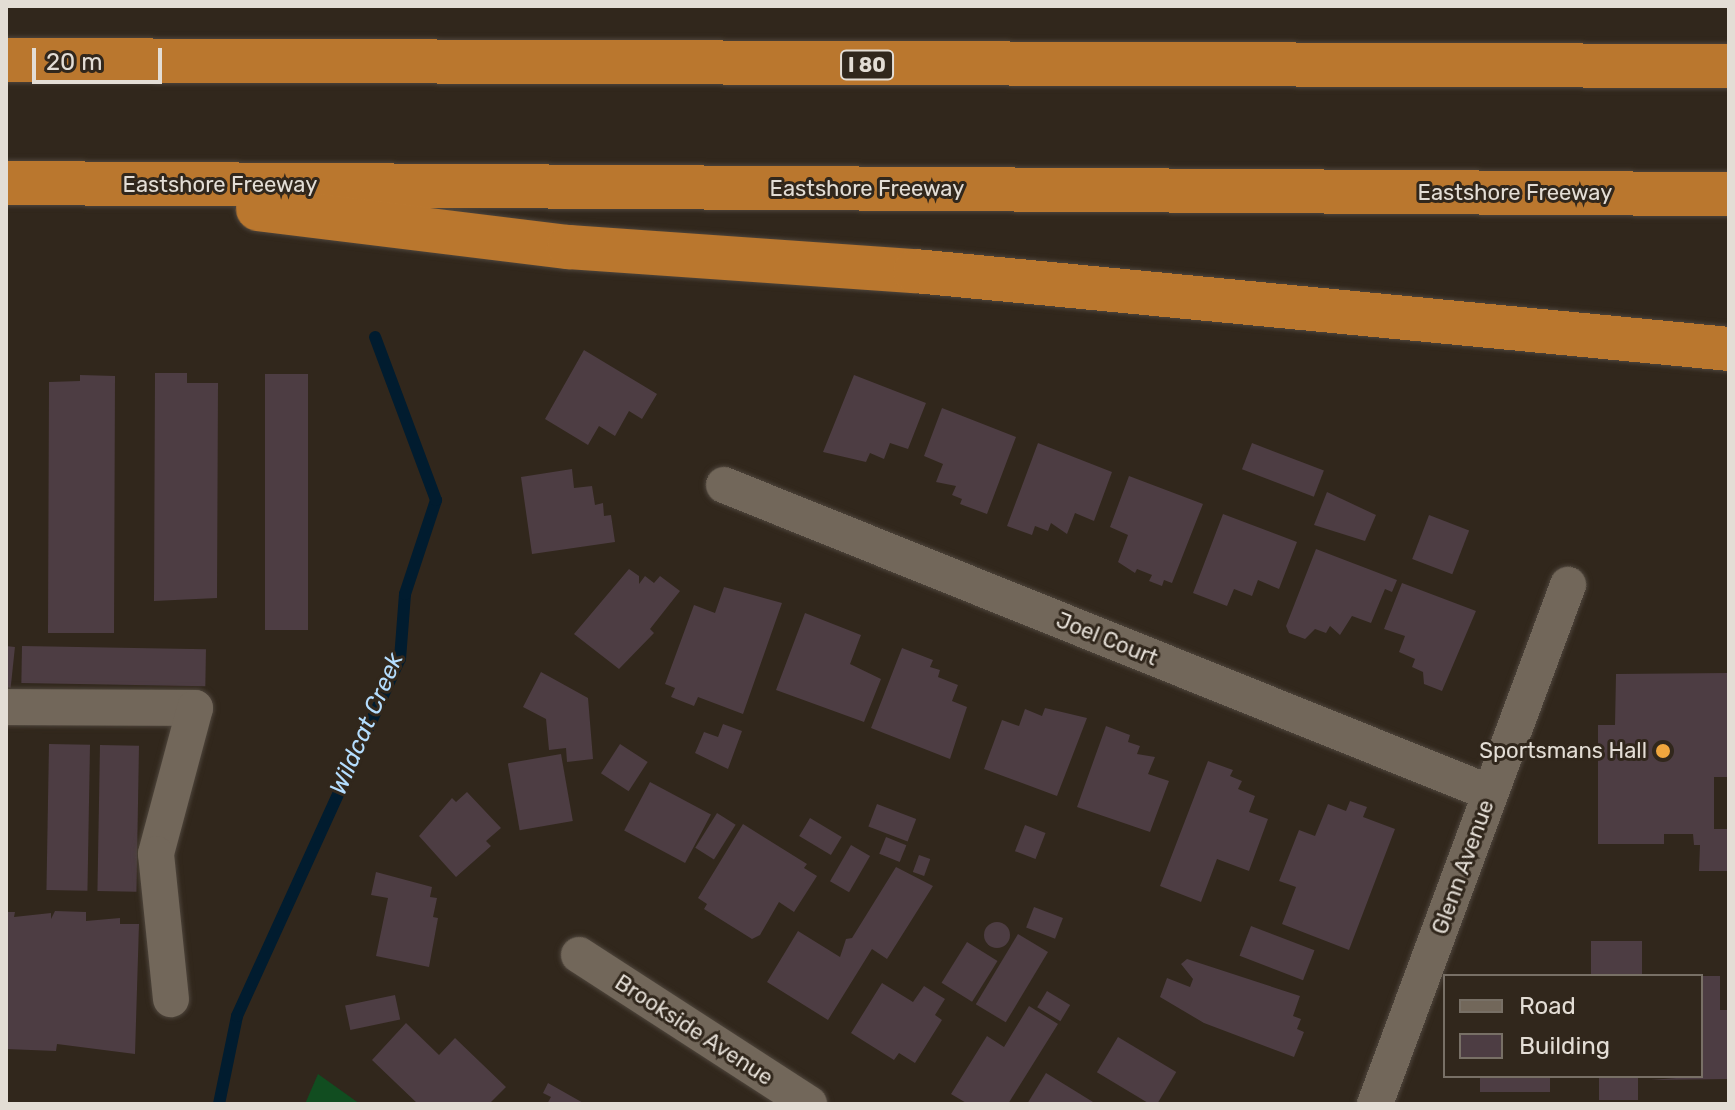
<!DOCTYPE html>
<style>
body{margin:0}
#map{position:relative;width:1735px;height:1110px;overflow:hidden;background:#31271c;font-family:Rubik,sans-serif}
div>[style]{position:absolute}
.green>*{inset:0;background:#114d20}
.stream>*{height:12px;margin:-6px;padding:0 6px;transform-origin:6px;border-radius:6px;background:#011c2f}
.building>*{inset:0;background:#4d3d43;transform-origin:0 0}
.round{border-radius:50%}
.roads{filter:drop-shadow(0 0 2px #4e453c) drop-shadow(0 0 2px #4e453c)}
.minor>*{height:36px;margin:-18px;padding:0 18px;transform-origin:18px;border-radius:18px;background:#72675a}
.motorway>*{height:44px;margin:-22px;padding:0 22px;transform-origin:22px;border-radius:22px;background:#ba772e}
.dots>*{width:22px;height:22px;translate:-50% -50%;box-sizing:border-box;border:4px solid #31271c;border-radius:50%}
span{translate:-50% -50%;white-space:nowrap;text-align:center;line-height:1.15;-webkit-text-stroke:6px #31271c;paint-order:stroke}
.shield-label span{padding:2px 6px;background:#31271c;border:2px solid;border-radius:6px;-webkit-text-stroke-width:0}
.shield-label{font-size:20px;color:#e3ddd5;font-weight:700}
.street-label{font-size:22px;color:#e3ddd5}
.poi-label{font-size:22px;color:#e3ddd5}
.right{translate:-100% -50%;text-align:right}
.water-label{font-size:24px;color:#b4ddfe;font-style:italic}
.frame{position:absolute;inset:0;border:8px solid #e3ddd5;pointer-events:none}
.legend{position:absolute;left:1443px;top:974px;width:260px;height:104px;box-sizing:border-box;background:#31271c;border:2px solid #787066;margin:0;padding:10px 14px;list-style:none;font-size:24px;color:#e3ddd5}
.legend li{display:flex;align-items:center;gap:16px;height:40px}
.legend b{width:40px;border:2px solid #787066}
.scale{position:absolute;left:32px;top:48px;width:130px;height:36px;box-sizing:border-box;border:4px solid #e3ddd5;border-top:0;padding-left:10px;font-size:24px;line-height:28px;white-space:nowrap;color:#e3ddd5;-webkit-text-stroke:6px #31271c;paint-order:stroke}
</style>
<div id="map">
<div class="green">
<i style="clip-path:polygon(318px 1074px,360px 1104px,305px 1104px)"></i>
</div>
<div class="stream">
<i style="left:219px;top:1104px;width:90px;rotate:-78.4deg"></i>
<i style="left:237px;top:1016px;width:392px;rotate:-65.5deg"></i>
<i style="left:400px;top:659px;width:65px;rotate:-85.6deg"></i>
<i style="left:405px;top:594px;width:99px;rotate:-71.7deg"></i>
<i style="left:436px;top:500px;width:174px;rotate:-110.5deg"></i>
</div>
<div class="building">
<i style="clip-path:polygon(584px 350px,657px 394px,642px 419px,629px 411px,615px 436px,599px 426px,588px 445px,545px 419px)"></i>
<i style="clip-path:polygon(155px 373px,187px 373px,187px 383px,218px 383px,217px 598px,154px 601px)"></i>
<i style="left:308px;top:374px;width:256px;height:43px;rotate:90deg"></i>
<i style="clip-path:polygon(80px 375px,115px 376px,114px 633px,48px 633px,49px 382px,80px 381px)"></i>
<i style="clip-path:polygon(854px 375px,926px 403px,908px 449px,890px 443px,884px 459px,870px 453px,866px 462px,823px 452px)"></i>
<i style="clip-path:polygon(942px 408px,1016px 437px,987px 514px,960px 504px,962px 499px,952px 495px,956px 486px,936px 482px,943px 464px,924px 456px)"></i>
<i style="clip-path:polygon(1038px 443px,1112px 472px,1094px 521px,1075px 513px,1067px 534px,1051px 523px,1048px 531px,1035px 526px,1032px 535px,1007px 526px)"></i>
<i style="left:1252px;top:443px;width:77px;height:28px;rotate:21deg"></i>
<i style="clip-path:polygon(572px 469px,574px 488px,592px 486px,595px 505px,603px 503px,604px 516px,611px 515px,615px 542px,532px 554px,521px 477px)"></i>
<i style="clip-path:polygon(1129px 476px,1203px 504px,1172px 583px,1164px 580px,1162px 586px,1149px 581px,1152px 575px,1137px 569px,1135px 573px,1118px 562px,1128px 535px,1110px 527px)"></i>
<i style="clip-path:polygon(1327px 492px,1376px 515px,1365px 541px,1314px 525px)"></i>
<i style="clip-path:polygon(1223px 514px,1297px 542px,1279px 589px,1258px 580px,1252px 596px,1234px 589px,1227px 606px,1193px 593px)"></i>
<i style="left:1429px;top:515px;width:43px;height:47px;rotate:21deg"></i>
<i style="clip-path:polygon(1316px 549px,1397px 580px,1392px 592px,1385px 589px,1371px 623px,1352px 616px,1340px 635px,1330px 626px,1326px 633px,1315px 629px,1305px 639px,1289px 633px,1286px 626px)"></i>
<i style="clip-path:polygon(629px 569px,639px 576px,639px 584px,645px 576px,654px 583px,660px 576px,680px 591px,650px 629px,654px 633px,619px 669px,574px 634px)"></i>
<i style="clip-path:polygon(1402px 583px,1476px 611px,1442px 691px,1424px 684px,1423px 672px,1412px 667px,1415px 659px,1399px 652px,1405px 636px,1384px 629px)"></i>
<i style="clip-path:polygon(724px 587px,782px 603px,743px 714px,698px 697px,694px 706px,671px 697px,675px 688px,665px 684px,694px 605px,715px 613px)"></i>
<i style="clip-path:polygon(805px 613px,861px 635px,850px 664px,881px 679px,864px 722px,776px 690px)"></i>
<i style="left:6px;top:646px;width:9px;height:41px;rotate:6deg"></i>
<i style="left:22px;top:646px;width:184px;height:37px;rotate:1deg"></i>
<i style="clip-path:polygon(902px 648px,933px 660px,930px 667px,940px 670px,938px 677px,958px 685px,952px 701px,967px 707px,950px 759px,871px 728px)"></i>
<i style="clip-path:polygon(541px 672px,588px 698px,593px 759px,567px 762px,566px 748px,549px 750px,546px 719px,523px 707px)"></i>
<i style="clip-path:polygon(1729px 673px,1729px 777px,1714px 777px,1714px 829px,1729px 829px,1729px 871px,1699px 871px,1700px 845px,1694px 845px,1693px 834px,1664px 834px,1664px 844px,1598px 844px,1598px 725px,1615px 725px,1616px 674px)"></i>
<i style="clip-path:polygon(1045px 708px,1087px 718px,1057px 796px,984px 769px,1002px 720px,1019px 726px,1025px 709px,1042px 716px)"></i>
<i style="clip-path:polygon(723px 724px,742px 731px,728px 769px,695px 753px,704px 732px,718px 737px)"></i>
<i style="clip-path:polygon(1106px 726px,1130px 735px,1128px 742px,1140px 746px,1137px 754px,1155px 757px,1148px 774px,1169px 781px,1150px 832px,1077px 807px)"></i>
<i style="left:49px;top:744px;width:41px;height:146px;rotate:1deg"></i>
<i style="left:620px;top:744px;width:33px;height:35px;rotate:33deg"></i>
<i style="left:100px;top:745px;width:39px;height:146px;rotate:1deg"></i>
<i style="left:561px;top:754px;width:68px;height:54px;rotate:80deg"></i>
<i style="clip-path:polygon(1208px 761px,1233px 770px,1230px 776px,1242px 781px,1238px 789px,1255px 796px,1249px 812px,1268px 819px,1249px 871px,1217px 859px,1201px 902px,1160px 886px)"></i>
<i style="left:650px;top:782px;width:69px;height:55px;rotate:28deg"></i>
<i style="clip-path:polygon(467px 792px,501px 828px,486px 841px,491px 846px,456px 877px,419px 836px,452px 798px,456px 802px)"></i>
<i style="clip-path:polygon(1350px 801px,1367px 807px,1363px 817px,1395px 829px,1349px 950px,1282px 924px,1296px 887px,1279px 881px,1299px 830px,1315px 836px,1328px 804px,1346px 811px)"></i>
<i style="left:877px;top:804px;width:42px;height:24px;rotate:21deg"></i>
<i style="left:717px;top:813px;width:22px;height:41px;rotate:32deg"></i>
<i style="left:810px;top:818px;width:37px;height:21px;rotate:31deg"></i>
<i style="clip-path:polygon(743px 824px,807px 864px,804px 868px,817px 876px,794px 912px,779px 902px,760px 935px,752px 939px,704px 909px,707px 904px,698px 898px)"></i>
<i style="left:1025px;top:825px;width:22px;height:28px;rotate:21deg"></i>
<i style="left:886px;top:837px;width:22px;height:18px;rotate:22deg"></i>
<i style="left:851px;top:845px;width:22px;height:42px;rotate:30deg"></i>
<i style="left:919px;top:855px;width:12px;height:18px;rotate:20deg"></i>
<i style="clip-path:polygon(896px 867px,933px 886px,887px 959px,872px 949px,828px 1020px,767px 982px,798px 931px,840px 957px,846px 939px,852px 938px)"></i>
<i style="clip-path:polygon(376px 872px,432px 887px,430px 897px,437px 898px,433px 917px,438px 918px,429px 967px,376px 956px,388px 898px,371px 895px)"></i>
<i style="left:1034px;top:907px;width:31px;height:22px;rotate:21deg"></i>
<i style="clip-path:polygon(55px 911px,86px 912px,86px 921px,120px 918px,120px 924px,139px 924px,135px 1054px,57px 1044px,56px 1051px,6px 1049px,6px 912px,15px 912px,14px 917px,51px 913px,51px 919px)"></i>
<i class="round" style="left:984px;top:922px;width:26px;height:26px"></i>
<i style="left:1251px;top:926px;width:68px;height:32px;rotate:21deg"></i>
<i style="left:1018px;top:934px;width:35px;height:82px;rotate:31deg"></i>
<i style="left:1591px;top:941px;width:51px;height:35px"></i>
<i style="left:967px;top:942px;width:36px;height:48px;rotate:32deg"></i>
<i style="clip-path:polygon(1187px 959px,1300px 996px,1293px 1016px,1301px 1019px,1297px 1029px,1304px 1032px,1294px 1057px,1204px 1023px,1160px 997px,1167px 978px,1190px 987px,1193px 979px,1181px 964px)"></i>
<i style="clip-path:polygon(1701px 976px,1720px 976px,1720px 1010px,1729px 1010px,1729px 1079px,1651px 1080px,1701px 1076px)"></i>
<i style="clip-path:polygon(882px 983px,913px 1002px,924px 986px,945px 999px,935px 1015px,942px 1020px,915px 1063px,899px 1053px,894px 1060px,851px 1033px)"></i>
<i style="left:1047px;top:991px;width:27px;height:19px;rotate:31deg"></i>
<i style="left:395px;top:995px;width:25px;height:51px;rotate:78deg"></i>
<i style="clip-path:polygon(1029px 1006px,1058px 1024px,1008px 1104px,968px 1104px,951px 1094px,987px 1036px,1004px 1047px)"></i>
<i style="clip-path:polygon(406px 1023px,439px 1055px,455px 1038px,506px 1087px,489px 1104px,418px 1104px,372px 1060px)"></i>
<i style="left:1118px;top:1037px;width:68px;height:41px;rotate:31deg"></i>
<i style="clip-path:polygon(1046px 1073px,1093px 1102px,1092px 1104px,1027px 1104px)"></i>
<i style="left:1480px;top:1076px;width:70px;height:16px"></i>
<i style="left:1599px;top:1076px;width:39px;height:24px"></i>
<i style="clip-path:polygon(548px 1083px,585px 1104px,547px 1104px,551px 1097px,543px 1093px)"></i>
</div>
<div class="roads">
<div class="minor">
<i style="left:724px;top:485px;width:826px;rotate:21.9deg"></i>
<i style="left:6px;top:707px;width:189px;rotate:0.3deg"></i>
<i style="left:195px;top:708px;width:151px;rotate:105deg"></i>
<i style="left:156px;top:854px;width:146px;rotate:84.1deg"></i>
<i style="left:579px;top:955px;width:274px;rotate:32.9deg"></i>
<i style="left:1375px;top:1104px;width:554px;rotate:-69.6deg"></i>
</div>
<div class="motorway">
<i style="left:6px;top:60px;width:1723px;rotate:0.2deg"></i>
<i style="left:6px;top:183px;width:1723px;rotate:0.37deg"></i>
<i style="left:258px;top:209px;width:313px;rotate:7deg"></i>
<i style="left:569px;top:247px;width:347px;rotate:4deg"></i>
<i style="left:915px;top:271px;width:818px;rotate:5.47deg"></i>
</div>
</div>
<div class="dots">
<i style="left:1663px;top:751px;background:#f0a63e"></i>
</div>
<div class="shield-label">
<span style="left:867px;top:65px">I 80</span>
</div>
<div class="street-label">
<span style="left:220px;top:185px">Eastshore Freeway</span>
<span style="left:867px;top:189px">Eastshore Freeway</span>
<span style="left:1515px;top:193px">Eastshore Freeway</span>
<span style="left:1107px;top:639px;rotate:22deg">Joel Court</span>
<span style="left:1463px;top:867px;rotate:-70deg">Glenn Avenue</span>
<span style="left:694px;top:1030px;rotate:33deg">Brookside Avenue</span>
</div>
<div class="poi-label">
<span class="right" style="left:1647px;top:751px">Sportsmans Hall</span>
</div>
<div class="water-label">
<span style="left:367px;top:724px;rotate:-67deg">Wildcat Creek</span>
</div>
<div class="frame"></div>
<ul class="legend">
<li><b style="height:10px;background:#72675a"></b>Road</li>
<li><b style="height:22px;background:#4d3d43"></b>Building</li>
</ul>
<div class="scale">20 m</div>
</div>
